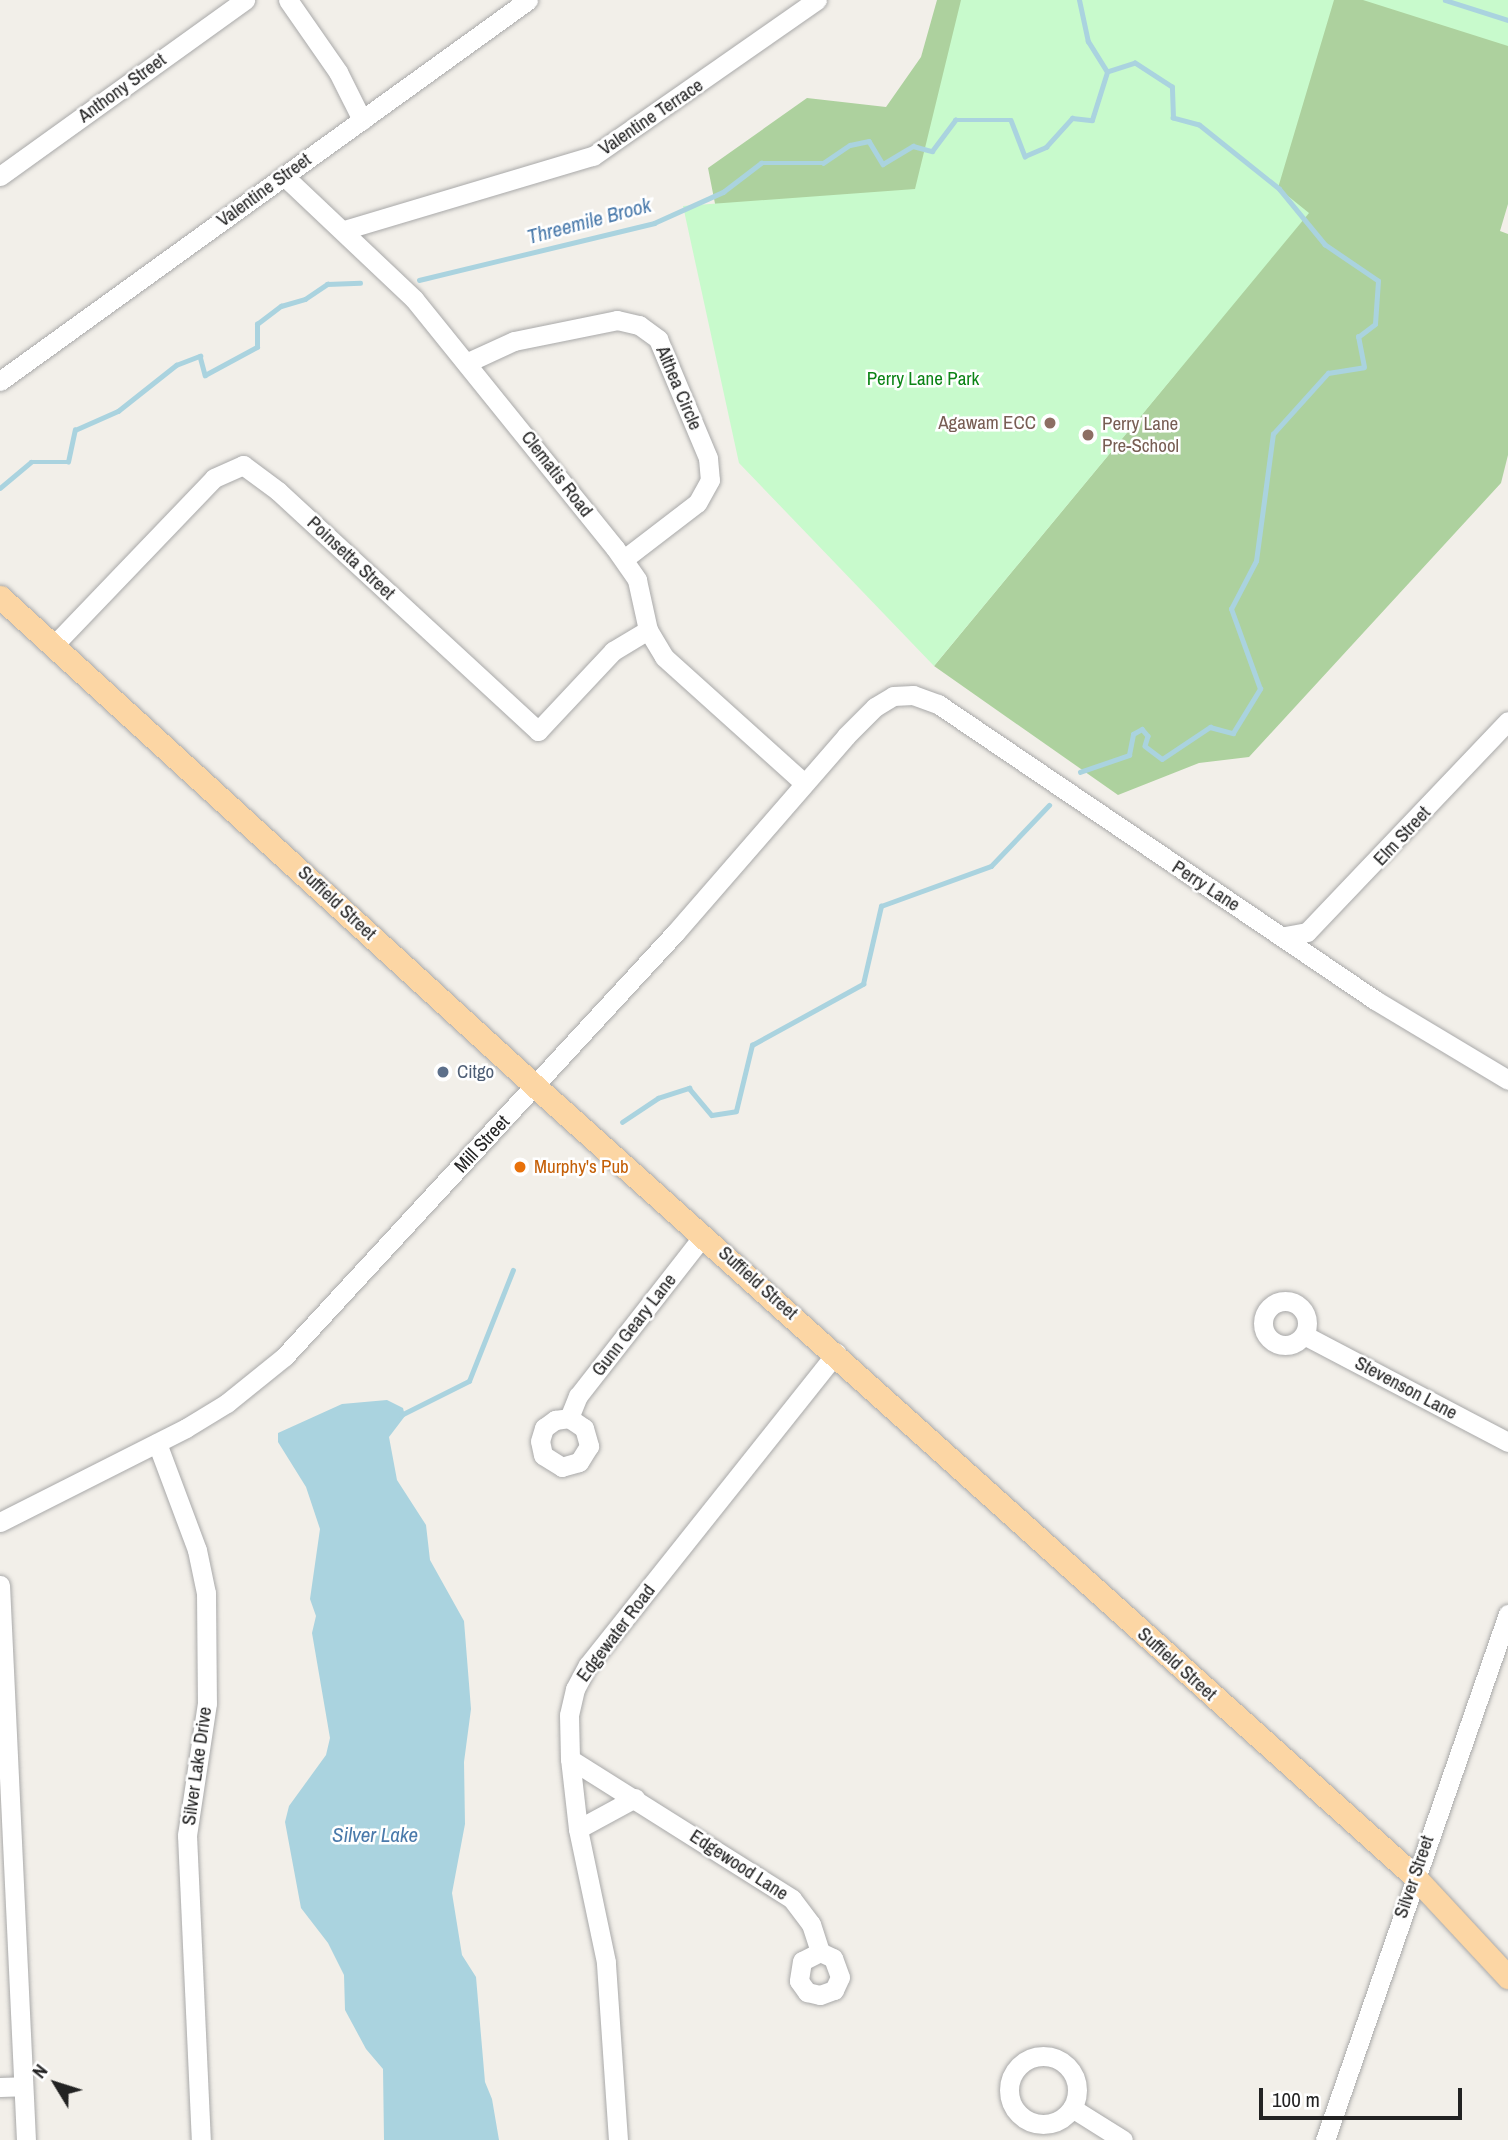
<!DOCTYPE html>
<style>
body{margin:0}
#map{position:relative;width:1508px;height:2140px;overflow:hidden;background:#f2efe9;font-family:"Archivo Narrow",sans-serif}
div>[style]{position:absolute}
.forest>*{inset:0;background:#add19e}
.park>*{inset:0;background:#c8facc}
.water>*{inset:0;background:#aad3df}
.stream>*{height:4.5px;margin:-2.25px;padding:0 2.25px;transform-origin:2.25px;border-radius:2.25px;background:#aad3df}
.roads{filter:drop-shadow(0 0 2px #a9a9a9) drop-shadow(0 0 2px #a9a9a9)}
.minor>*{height:19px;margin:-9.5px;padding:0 9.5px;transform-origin:9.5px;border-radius:9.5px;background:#fff}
.minor>.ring{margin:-9.5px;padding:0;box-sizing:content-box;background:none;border:19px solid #fff;border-radius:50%}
.major>*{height:23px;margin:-11.5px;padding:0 11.5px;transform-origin:11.5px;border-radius:11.5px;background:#fcd6a4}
.dots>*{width:19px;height:19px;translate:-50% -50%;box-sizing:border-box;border:4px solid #fff;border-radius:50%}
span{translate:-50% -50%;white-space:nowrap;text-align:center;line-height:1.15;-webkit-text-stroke:5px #fff;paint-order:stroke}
.street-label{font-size:19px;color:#222}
.park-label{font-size:19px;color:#0c8416}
.education-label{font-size:19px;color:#785e54}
.right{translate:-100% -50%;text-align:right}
.left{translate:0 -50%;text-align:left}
.service-label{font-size:19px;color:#4e5e75}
.food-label{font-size:19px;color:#c56008}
.water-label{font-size:21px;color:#4a7aab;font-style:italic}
.north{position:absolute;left:21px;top:2049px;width:70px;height:70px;-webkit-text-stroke:5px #fff;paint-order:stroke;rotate:308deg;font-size:19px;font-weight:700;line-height:28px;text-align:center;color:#222}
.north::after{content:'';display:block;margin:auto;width:24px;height:32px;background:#222;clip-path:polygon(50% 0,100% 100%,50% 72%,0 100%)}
.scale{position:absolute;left:1259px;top:2088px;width:203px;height:32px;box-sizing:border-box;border:4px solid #222;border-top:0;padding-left:9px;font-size:21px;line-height:24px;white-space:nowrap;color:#222;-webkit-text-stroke:5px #fff;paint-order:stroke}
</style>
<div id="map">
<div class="forest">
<i style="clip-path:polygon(937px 0,1508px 0,1508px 204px,1500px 231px,1508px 234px,1508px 455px,1501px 483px,1249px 757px,1199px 763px,1118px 795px,934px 666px,1177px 372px,765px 458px,708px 168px,807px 98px,886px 107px,921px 57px)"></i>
</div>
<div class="park">
<i style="clip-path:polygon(961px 0,1334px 0,1278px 188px,1309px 213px,934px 666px,739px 463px,683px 206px,915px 189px)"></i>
<i style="clip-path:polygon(1363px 0,1508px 0,1508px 46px)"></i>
</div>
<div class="water">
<i style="clip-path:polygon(387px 1400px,403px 1408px,405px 1416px,389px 1437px,397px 1480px,426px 1525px,430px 1560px,464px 1621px,471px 1709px,464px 1762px,465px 1824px,452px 1893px,462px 1955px,476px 1977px,485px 2082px,492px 2099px,499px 2140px,384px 2140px,383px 2069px,366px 2049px,345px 2010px,344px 1975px,328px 1943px,301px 1908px,285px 1822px,289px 1806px,326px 1755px,330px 1738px,312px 1633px,316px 1616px,310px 1599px,320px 1529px,306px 1487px,278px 1442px,278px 1433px,342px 1404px)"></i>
</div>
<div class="stream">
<i style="left:1445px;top:0;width:66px;rotate:17.6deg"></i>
<i style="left:419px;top:280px;width:242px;rotate:-13.6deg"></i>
<i style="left:654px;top:223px;width:76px;rotate:-24.2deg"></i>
<i style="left:723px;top:192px;width:48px;rotate:-37.3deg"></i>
<i style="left:761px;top:163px;width:62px"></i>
<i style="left:823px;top:163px;width:32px;rotate:-34deg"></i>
<i style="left:850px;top:145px;width:19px;rotate:-12deg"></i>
<i style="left:869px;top:141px;width:27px;rotate:59deg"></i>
<i style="left:883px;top:164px;width:35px;rotate:-31deg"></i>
<i style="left:913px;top:146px;width:20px;rotate:15deg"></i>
<i style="left:932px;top:151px;width:39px;rotate:-53deg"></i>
<i style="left:955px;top:120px;width:56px"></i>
<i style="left:1011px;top:120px;width:39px;rotate:69deg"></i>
<i style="left:1025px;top:156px;width:23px;rotate:-23deg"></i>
<i style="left:1046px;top:147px;width:39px;rotate:-48deg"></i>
<i style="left:1072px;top:118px;width:20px;rotate:6deg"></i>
<i style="left:1092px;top:120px;width:50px;rotate:-72.6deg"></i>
<i style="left:1107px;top:72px;width:36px;rotate:-122deg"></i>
<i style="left:1088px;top:42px;width:43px;rotate:-102.1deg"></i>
<i style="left:0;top:488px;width:40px;rotate:-40deg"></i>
<i style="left:31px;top:462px;width:37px"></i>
<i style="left:68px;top:462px;width:33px;rotate:-78deg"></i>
<i style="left:75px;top:430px;width:47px;rotate:-23.8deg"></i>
<i style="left:118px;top:411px;width:74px;rotate:-38.4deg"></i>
<i style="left:176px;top:365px;width:26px;rotate:-21deg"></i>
<i style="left:200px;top:356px;width:20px;rotate:75deg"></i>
<i style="left:205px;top:375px;width:59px;rotate:-28.3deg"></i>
<i style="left:257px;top:347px;width:23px;rotate:-90deg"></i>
<i style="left:257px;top:324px;width:30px;rotate:-37deg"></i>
<i style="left:281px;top:306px;width:25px;rotate:-16deg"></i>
<i style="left:305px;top:299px;width:27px;rotate:-34deg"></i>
<i style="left:327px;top:284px;width:33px;rotate:-2deg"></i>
<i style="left:1080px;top:772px;width:52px;rotate:-19.1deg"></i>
<i style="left:1129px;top:755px;width:21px;rotate:-79deg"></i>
<i style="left:1133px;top:734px;width:10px;rotate:-29deg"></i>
<i style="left:1142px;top:729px;width:9px;rotate:49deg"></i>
<i style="left:1148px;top:736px;width:10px;rotate:107deg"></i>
<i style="left:1145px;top:746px;width:21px;rotate:37deg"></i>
<i style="left:1162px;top:759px;width:58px;rotate:-33.7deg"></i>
<i style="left:1210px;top:727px;width:24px;rotate:15deg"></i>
<i style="left:1233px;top:733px;width:52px;rotate:-58.5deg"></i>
<i style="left:1260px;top:689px;width:85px;rotate:-109.9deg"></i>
<i style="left:1231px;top:609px;width:54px;rotate:-62.5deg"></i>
<i style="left:1256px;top:561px;width:128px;rotate:-82.4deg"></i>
<i style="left:1273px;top:434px;width:82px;rotate:-48deg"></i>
<i style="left:1328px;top:373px;width:36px;rotate:-9deg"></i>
<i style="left:1364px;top:367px;width:31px;rotate:-101deg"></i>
<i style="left:1358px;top:337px;width:21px;rotate:-37deg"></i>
<i style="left:1375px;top:324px;width:43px;rotate:-86deg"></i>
<i style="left:1378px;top:281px;width:64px;rotate:-145.8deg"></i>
<i style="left:1325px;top:245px;width:72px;rotate:-129.4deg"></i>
<i style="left:1279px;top:189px;width:102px;rotate:-141.3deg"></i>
<i style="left:1199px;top:125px;width:27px;rotate:-165deg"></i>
<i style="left:1173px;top:118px;width:31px;rotate:-92deg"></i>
<i style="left:1172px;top:87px;width:44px;rotate:-147deg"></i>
<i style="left:1135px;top:63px;width:29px;rotate:162deg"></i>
<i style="left:622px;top:1122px;width:43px;rotate:-33.7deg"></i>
<i style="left:658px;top:1098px;width:33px;rotate:-18deg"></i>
<i style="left:689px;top:1088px;width:35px;rotate:50deg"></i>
<i style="left:712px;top:1115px;width:24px;rotate:-9deg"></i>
<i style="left:736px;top:1111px;width:68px;rotate:-76.4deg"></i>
<i style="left:752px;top:1045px;width:127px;rotate:-28.8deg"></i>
<i style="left:863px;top:984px;width:80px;rotate:-77deg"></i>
<i style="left:881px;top:906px;width:117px;rotate:-20deg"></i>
<i style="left:991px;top:866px;width:84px;rotate:-46.4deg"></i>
<i style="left:401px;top:1415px;width:76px;rotate:-26.6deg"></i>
<i style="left:469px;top:1381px;width:119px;rotate:-68.4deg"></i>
</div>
<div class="roads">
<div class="minor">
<i style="left:288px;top:0;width:88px;rotate:55.2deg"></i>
<i style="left:338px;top:72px;width:54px;rotate:63.4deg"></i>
<i style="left:0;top:176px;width:302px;rotate:-35.7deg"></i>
<i style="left:284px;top:176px;width:179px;rotate:43.4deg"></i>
<i style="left:414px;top:299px;width:320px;rotate:51.1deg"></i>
<i style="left:615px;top:548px;width:39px;rotate:55deg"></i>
<i style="left:637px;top:580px;width:51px;rotate:77.6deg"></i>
<i style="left:648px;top:630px;width:31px;rotate:59deg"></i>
<i style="left:664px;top:657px;width:188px;rotate:42deg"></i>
<i style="left:344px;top:230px;width:260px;rotate:-16.6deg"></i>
<i style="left:593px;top:156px;width:273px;rotate:-34.9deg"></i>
<i style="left:466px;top:363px;width:53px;rotate:-24.6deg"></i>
<i style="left:514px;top:341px;width:105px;rotate:-11.5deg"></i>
<i style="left:617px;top:320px;width:23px;rotate:13deg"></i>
<i style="left:639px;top:325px;width:24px;rotate:36deg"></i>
<i style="left:658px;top:339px;width:129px;rotate:67.2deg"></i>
<i style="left:708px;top:458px;width:22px;rotate:85deg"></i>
<i style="left:710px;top:480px;width:26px;rotate:119deg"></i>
<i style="left:697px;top:503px;width:92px;rotate:142.5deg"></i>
<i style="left:0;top:381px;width:651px;rotate:-35.81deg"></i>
<i style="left:54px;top:645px;width:231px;rotate:-46.2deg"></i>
<i style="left:214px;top:478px;width:32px;rotate:-24deg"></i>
<i style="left:243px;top:465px;width:44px;rotate:36.6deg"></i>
<i style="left:278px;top:491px;width:354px;rotate:42.7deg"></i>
<i style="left:538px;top:731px;width:110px;rotate:-46.8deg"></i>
<i style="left:613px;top:651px;width:41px;rotate:-31deg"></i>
<i style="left:1285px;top:936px;width:22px;rotate:-10deg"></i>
<i style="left:1307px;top:932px;width:291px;rotate:-46.4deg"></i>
<i class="ring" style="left:1263px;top:1301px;width:25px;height:25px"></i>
<i style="left:1304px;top:1335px;width:230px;rotate:27.7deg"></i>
<i style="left:569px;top:1418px;width:18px;rotate:34deg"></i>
<i style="left:584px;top:1428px;width:19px;rotate:74deg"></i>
<i style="left:589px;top:1446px;width:19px;rotate:122deg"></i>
<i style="left:579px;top:1462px;width:18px;rotate:164deg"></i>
<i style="left:562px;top:1467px;width:22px;rotate:-148deg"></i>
<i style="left:543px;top:1455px;width:14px;rotate:-102deg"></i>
<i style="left:540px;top:1441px;width:14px;rotate:-73deg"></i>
<i style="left:544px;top:1428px;width:14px;rotate:-36deg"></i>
<i style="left:555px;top:1420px;width:14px;rotate:-8deg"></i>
<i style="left:569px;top:1418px;width:24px;rotate:-68deg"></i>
<i style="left:578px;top:1396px;width:204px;rotate:-52deg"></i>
<i style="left:157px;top:1443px;width:114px;rotate:69.5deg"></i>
<i style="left:197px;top:1550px;width:44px;rotate:78.2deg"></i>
<i style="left:206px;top:1593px;width:110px;rotate:89.5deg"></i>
<i style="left:207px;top:1703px;width:134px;rotate:98.6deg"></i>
<i style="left:187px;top:1835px;width:305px;rotate:87.4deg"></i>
<i style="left:0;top:1522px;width:208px;rotate:-26.8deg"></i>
<i style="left:186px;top:1428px;width:48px;rotate:-31.4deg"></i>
<i style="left:227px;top:1403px;width:73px;rotate:-38.9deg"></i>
<i style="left:284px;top:1357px;width:577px;rotate:-47.32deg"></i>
<i style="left:675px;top:933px;width:261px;rotate:-49deg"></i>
<i style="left:846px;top:736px;width:41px;rotate:-45deg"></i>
<i style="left:875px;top:707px;width:21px;rotate:-31deg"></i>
<i style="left:893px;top:696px;width:20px;rotate:-3deg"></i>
<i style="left:913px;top:695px;width:27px;rotate:20deg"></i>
<i style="left:938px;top:704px;width:528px;rotate:34.11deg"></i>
<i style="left:1375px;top:1000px;width:155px;rotate:31deg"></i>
<i style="left:0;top:1585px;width:556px;rotate:87.32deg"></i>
<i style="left:570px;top:1759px;width:262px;rotate:32.2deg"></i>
<i style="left:792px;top:1899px;width:31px;rotate:53deg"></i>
<i style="left:811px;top:1924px;width:29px;rotate:72deg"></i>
<i style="left:820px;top:1952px;width:20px;rotate:153deg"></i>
<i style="left:802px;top:1961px;width:20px;rotate:99deg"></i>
<i style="left:799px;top:1981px;width:14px;rotate:54deg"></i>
<i style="left:807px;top:1992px;width:13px;rotate:13deg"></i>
<i style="left:820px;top:1995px;width:15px;rotate:-20deg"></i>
<i style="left:834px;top:1990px;width:14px;rotate:-65deg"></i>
<i style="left:840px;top:1977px;width:20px;rotate:-110deg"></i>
<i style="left:833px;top:1958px;width:14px;rotate:-155deg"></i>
<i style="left:578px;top:1829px;width:65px;rotate:-28.5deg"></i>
<i class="ring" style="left:1009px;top:2056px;width:49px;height:49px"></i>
<i style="left:0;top:2087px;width:23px;rotate:-2deg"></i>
<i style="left:1072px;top:2108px;width:60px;rotate:32.1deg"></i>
<i style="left:618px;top:2140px;width:178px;rotate:-93.9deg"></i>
<i style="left:606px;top:1962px;width:136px;rotate:-101.9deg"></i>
<i style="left:578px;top:1829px;width:70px;rotate:-96.5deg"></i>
<i style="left:570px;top:1759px;width:44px;rotate:-91.3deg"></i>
<i style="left:569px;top:1715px;width:27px;rotate:-77deg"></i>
<i style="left:575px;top:1689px;width:27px;rotate:-62deg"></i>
<i style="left:588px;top:1665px;width:399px;rotate:-51.5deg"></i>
<i style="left:1325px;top:2140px;width:557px;rotate:-70.82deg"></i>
</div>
<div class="major">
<i style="left:0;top:597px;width:726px;rotate:42.43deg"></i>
<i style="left:536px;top:1087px;width:1180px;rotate:41.94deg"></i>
<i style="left:1414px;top:1876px;width:138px;rotate:47.1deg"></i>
</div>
</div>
<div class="dots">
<i style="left:1050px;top:423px;background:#8d6e63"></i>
<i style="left:1088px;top:435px;background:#8d6e63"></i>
<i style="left:443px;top:1072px;background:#5c6f8a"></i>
<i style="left:520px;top:1167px;background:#e8710a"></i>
</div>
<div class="street-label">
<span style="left:122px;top:88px;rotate:-36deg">Anthony Street</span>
<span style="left:651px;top:117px;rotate:-34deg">Valentine Terrace</span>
<span style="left:264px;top:190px;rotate:-36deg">Valentine Street</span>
<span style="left:679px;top:388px;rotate:67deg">Althea Circle</span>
<span style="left:557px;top:474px;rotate:52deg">Clematis Road</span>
<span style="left:351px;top:558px;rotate:43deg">Poinsetta Street</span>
<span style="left:1402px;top:836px;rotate:-47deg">Elm Street</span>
<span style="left:1206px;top:886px;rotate:33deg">Perry Lane</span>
<span style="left:337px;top:903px;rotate:43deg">Suffield Street</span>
<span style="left:482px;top:1144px;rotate:-47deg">Mill Street</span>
<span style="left:758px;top:1283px;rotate:42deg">Suffield Street</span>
<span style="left:634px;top:1325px;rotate:-52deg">Gunn Geary Lane</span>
<span style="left:1406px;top:1388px;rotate:28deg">Stevenson Lane</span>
<span style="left:616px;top:1633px;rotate:-53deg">Edgewater Road</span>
<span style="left:1177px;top:1664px;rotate:42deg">Suffield Street</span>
<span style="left:197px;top:1766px;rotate:-82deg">Silver Lake Drive</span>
<span style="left:739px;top:1865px;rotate:33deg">Edgewood Lane</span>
<span style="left:1414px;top:1877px;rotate:-71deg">Silver Street</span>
</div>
<div class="park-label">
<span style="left:923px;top:379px">Perry Lane Park</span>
</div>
<div class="education-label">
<span class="right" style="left:1036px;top:423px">Agawam ECC</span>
<span class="left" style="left:1102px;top:435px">Perry Lane<br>Pre-School</span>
</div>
<div class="service-label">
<span class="left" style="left:457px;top:1072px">Citgo</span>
</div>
<div class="food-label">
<span class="left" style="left:534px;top:1167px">Murphy's Pub</span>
</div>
<div class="water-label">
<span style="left:589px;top:221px;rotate:-15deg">Threemile Brook</span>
<span style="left:375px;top:1835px">Silver Lake</span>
</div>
<div class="north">N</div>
<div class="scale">100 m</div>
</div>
